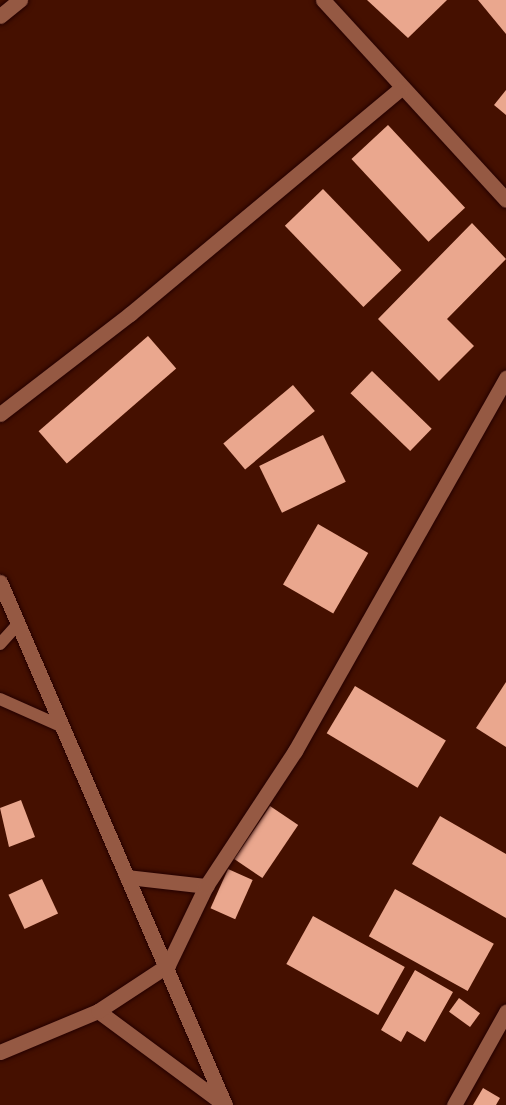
<!DOCTYPE html>
<style>
body{margin:0}
#map{position:relative;width:506px;height:1105px;overflow:hidden;background:#451000;font-family:Jost,sans-serif}
div>[style]{position:absolute}
.building>*{inset:0;background:#eaa78e;transform-origin:0 0}
.roads{filter:drop-shadow(0 0 2px #240000) drop-shadow(0 0 2px #240000)}
.lane>*{height:12px;margin:-6px;padding:0 6px;transform-origin:6px;border-radius:6px;background:#955943}
.street>*{height:15px;margin:-7.5px;padding:0 7.5px;transform-origin:7.5px;border-radius:7.5px;background:#955943}
.secondary>*{height:15px;margin:-7.5px;padding:0 7.5px;transform-origin:7.5px;border-radius:7.5px;background:#955943}
span{translate:-50% -50%;white-space:nowrap;text-align:center;line-height:1.15;-webkit-text-stroke:6px #1d0601;paint-order:stroke}
</style>
<div id="map">
<div class="building">
<i style="clip-path:polygon(367px 0,447px 0,408px 38px)"></i>
<i style="clip-path:polygon(478px 0,506px 0,506px 34px)"></i>
<i style="clip-path:polygon(506px 90px,506px 115px,494px 105px)"></i>
<i style="left:388px;top:125px;width:113px;height:50px;rotate:47deg"></i>
<i style="left:323px;top:189px;width:113px;height:53px;rotate:46deg"></i>
<i style="clip-path:polygon(472px 223px,506px 259px,447px 319px,474px 346px,439px 381px,378px 319px)"></i>
<i style="left:148px;top:336px;width:43px;height:145px;rotate:49deg"></i>
<i style="left:372px;top:371px;width:83px;height:31px;rotate:44deg"></i>
<i style="left:293px;top:385px;width:34px;height:91px;rotate:50deg"></i>
<i style="left:323px;top:435px;width:52px;height:71px;rotate:64deg"></i>
<i style="left:318px;top:524px;width:58px;height:70px;rotate:30deg"></i>
<i style="clip-path:polygon(506px 682px,506px 747px,476px 728px)"></i>
<i style="left:355px;top:686px;width:106px;height:55px;rotate:31deg"></i>
<i style="clip-path:polygon(21px 800px,35px 837px,9px 847px,0 808px)"></i>
<i style="left:270px;top:806px;width:34px;height:64px;rotate:34deg"></i>
<i style="clip-path:polygon(440px 816px,506px 854px,506px 918px,412px 864px)"></i>
<i style="left:228px;top:869px;width:27px;height:43px;rotate:24deg"></i>
<i style="left:42px;top:879px;width:38px;height:37px;rotate:65deg"></i>
<i style="left:395px;top:889px;width:113px;height:54px;rotate:29deg"></i>
<i style="left:313px;top:916px;width:105px;height:55px;rotate:29deg"></i>
<i style="clip-path:polygon(415px 970px,453px 992px,425px 1042px,407px 1031px,401px 1042px,381px 1030px)"></i>
<i style="left:459px;top:998px;width:26px;height:17px;rotate:36deg"></i>
<i style="clip-path:polygon(483px 1088px,500px 1098px,496px 1105px,473px 1105px)"></i>
</div>
<div class="roads">
<div class="lane">
<i style="left:0;top:644px;width:27px;rotate:-48deg"></i>
<i style="left:0;top:699px;width:69px;rotate:24deg"></i>
</div>
<div class="street">
<i style="left:323px;top:0;width:271px;rotate:47.5deg"></i>
<i style="left:0;top:16px;width:26px;rotate:-39deg"></i>
<i style="left:0;top:414px;width:164px;rotate:-37.6deg"></i>
<i style="left:130px;top:314px;width:351px;rotate:-39.8deg"></i>
<i style="left:127px;top:877px;width:80px;rotate:6.5deg"></i>
<i style="left:98px;top:1011px;width:158px;rotate:36.5deg"></i>
<i style="left:0;top:1052px;width:106px;rotate:-22.7deg"></i>
<i style="left:98px;top:1011px;width:84px;rotate:-33.3deg"></i>
<i style="left:168px;top:965px;width:88px;rotate:-64.3deg"></i>
<i style="left:206px;top:886px;width:162px;rotate:-56.6deg"></i>
<i style="left:295px;top:751px;width:429px;rotate:-60.5deg"></i>
<i style="left:454px;top:1105px;width:107px;rotate:-60.8deg"></i>
</div>
<div class="secondary">
<i style="left:0;top:582px;width:569px;rotate:66.72deg"></i>
</div>
</div>
</div>
